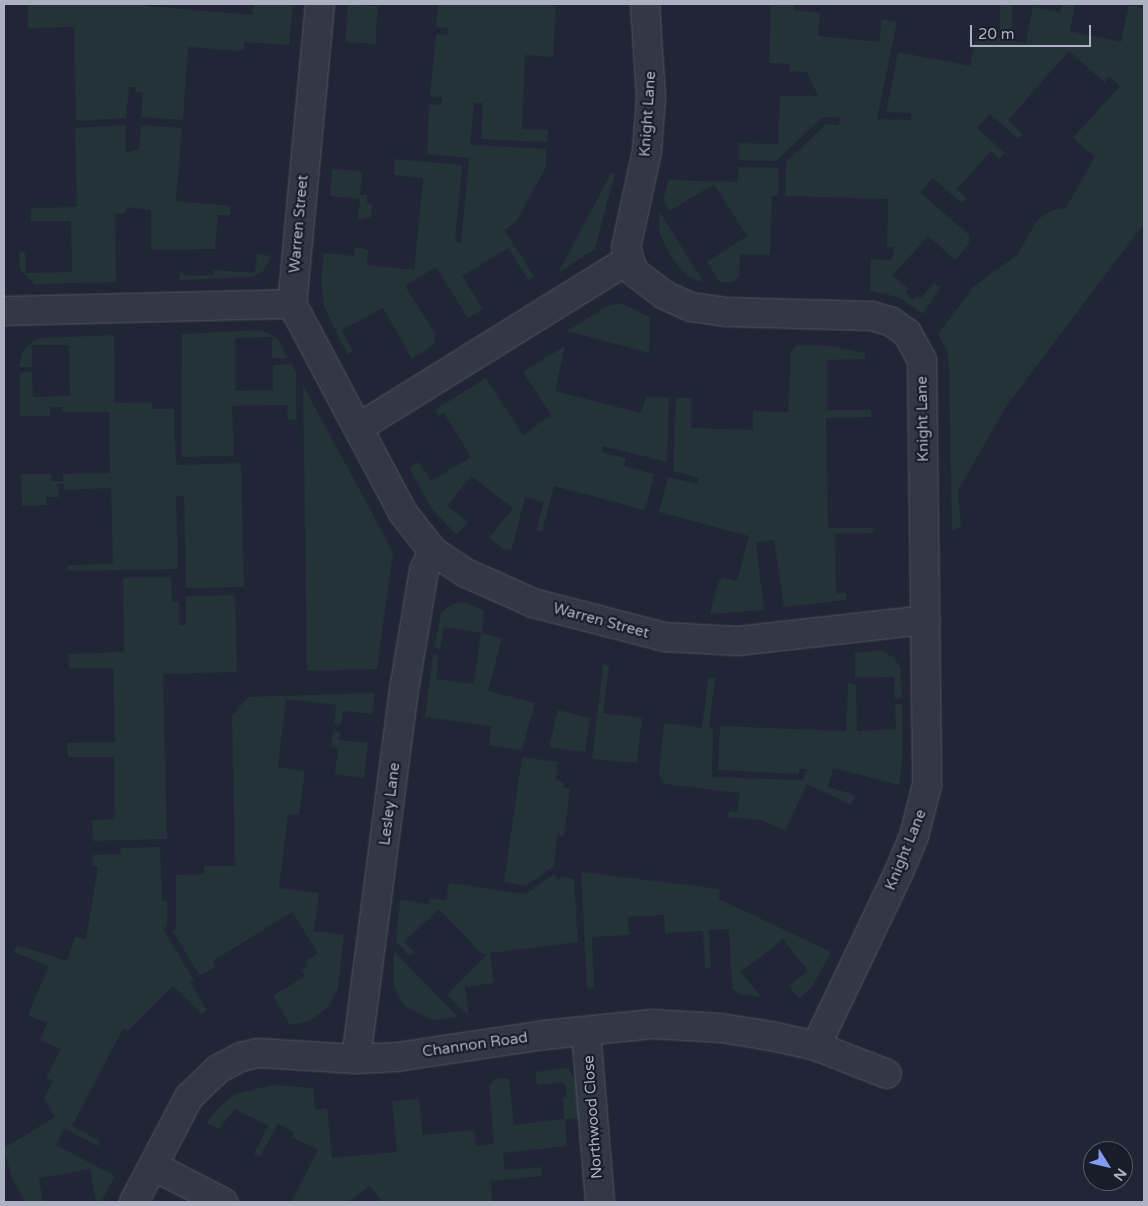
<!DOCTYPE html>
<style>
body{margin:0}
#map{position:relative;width:1148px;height:1206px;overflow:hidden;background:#202635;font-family:"Varela Round",sans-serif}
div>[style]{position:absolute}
.green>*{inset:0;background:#233337;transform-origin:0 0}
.roads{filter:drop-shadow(0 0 1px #515564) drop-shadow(0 0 1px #515564)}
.minor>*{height:28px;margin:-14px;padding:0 14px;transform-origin:14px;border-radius:14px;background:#333846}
span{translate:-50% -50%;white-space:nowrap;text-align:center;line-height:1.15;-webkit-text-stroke:4.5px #191d2a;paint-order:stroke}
.street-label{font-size:15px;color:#adb2c3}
.frame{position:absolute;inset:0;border:5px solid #adb2c3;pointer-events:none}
.north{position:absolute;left:1083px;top:1141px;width:50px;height:50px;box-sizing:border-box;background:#191d2a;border:1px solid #545967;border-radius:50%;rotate:126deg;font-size:14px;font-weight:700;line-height:20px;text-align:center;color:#adb2c3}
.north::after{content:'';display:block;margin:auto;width:18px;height:22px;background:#829bf3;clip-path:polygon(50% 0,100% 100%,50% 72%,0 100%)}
.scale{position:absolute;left:970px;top:25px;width:121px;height:22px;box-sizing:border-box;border:2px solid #adb2c3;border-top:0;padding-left:6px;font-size:15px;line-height:18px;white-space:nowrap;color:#adb2c3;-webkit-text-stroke:4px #191d2a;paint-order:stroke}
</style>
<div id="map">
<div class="green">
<i style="clip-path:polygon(28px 4px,146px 4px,146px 6px,252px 15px,254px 4px,293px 4px,289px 45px,245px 42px,243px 51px,188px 47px,183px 120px,141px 117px,143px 93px,136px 92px,136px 87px,129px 87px,126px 118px,76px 121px,74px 27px,28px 28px)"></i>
<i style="left:348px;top:4px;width:30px;height:38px;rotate:4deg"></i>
<i style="clip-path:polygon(438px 4px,556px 4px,553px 57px,525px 55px,522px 129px,548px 130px,547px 142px,481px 139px,483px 103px,474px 103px,470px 145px,546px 149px,546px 167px,516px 222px,504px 230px,534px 276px,528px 280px,508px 248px,462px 276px,483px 309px,468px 318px,436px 267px,405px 286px,436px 335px,434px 344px,412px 359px,383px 308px,342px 330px,353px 351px,347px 354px,324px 306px,321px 284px,324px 253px,354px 256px,355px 247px,362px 248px,368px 250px,367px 265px,414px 270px,423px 178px,394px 175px,395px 159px,462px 165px,455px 242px,461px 243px,469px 158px,427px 154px,429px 104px,441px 105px,442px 98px,430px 96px,436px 34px,447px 35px,448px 28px,436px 27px)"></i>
<i style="clip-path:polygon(771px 4px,794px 4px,794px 10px,820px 13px,818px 36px,879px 42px,882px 19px,897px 22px,877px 119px,911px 120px,911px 113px,886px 112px,898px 52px,970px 66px,977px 34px,1026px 43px,1033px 7px,1060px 12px,1062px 4px,1075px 4px,1070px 31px,1121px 42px,1129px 5px,1143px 8px,1144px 224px,1009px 402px,958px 490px,961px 527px,952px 531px,949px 367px,947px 351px,938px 334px,973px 287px,1017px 255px,1038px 219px,1053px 210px,1066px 208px,1095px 157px,1073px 138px,1120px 86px,1109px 76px,1105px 83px,1069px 51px,1008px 120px,1022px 134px,1018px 139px,990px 114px,977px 128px,1005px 153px,1000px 159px,991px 151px,957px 189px,966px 198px,961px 203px,933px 178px,920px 192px,969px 235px,969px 244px,955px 260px,928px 236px,893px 275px,909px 289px,906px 293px,913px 300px,917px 296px,921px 298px,934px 283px,940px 288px,923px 314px,898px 297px,870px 291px,871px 259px,890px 260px,894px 253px,894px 247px,887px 247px,888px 199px,785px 196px,786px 162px,826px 124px,839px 125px,840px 118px,823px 117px,776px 161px,739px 160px,739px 143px,778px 144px,780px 96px,818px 96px,807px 72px,789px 71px,790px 64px,769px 63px)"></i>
<i style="left:1000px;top:4px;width:12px;height:25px"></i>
<i style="clip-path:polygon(126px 125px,125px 153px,139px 149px,141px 125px,182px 128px,176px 201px,230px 206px,230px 215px,218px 215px,215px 249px,151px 250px,151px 210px,127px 207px,126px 213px,115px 214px,116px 282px,35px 284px,20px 269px,19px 251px,25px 252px,26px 273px,72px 272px,71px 221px,31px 221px,31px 208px,77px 207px,75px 128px)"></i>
<i style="clip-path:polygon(739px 167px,779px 168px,778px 196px,772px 196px,770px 255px,740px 254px,739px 276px,733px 282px,720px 282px,707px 262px,747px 236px,714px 184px,670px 211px,663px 201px,668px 180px,737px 182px)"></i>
<i style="clip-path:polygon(332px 169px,362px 171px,360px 195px,367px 195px,367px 203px,372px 204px,371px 217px,358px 220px,360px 199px,330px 196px)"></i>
<i style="clip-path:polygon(611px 173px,615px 173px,595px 249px,558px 273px)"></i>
<i style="clip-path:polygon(660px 212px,704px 283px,687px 276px,672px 259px,659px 232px)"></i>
<i style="clip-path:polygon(257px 254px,272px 256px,263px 271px,253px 277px,180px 280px,180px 270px,185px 276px,213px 275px,214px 270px,255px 273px)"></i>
<i style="clip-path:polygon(621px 303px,650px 317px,649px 353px,567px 331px,607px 306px)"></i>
<i style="clip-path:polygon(261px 330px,277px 338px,288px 358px,272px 358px,272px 337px,235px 338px,235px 391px,273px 390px,273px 365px,292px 364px,296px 372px,296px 419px,288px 420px,287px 405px,232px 406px,234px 456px,181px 457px,182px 334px)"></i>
<i style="clip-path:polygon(114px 335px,115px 403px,152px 402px,152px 409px,174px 409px,176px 465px,241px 463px,244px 587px,186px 588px,184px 496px,176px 496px,178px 569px,68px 571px,68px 565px,113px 564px,111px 488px,64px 490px,64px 484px,58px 484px,59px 497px,46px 497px,47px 505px,22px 506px,21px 474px,51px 474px,52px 481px,63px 481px,63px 474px,110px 473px,109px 412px,63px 412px,62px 407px,50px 407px,50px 416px,20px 416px,20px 373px,32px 372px,33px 397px,70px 396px,69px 345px,32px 345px,32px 367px,19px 367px,22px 353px,29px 344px,41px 338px)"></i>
<i style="clip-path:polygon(797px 345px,831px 346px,865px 353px,865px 359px,827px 360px,827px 410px,871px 410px,871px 417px,826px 418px,828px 528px,873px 528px,874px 533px,835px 534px,836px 593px,846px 593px,847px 600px,784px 607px,774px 540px,756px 543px,764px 610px,710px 614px,718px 583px,723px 578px,737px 581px,749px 536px,659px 512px,668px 477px,698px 484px,699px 478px,673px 471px,676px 398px,691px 398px,691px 428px,753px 430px,753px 411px,788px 412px,791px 351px)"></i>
<i style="clip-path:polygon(565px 346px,555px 391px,641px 413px,646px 397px,669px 398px,667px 462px,603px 446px,601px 452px,626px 458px,624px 466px,654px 474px,645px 510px,554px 486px,542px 532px,536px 531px,544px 502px,525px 497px,512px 549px,506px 551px,489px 538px,513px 508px,471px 476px,447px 506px,468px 522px,457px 535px,432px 509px,409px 468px,419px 462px,431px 481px,471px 457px,444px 413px,438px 416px,435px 410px,486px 378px,523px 435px,551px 415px,523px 372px)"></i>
<i style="clip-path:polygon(303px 385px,393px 552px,377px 669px,307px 671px)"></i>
<i style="clip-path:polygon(171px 577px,172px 602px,179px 601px,179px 625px,186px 625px,186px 596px,235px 595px,237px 672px,163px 674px,167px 839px,93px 841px,92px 820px,115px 819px,114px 757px,68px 757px,67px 743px,115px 742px,113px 668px,69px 668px,69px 654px,124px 652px,123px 578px)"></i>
<i style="clip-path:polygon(465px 602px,484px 611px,482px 633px,502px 638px,488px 691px,535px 703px,522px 750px,489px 745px,491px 726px,425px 717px,433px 654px,439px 655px,436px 679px,474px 684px,481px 633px,444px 627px,440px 649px,434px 648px,441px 613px,452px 604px)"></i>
<i style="clip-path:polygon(881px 650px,894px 658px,900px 667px,902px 698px,895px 699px,894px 677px,855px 678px,855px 653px)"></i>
<i style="clip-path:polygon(603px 664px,609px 666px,603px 713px,642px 718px,637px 763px,592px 759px)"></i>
<i style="clip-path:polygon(708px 678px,715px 678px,709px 728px,713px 728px,712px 777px,803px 780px,807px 769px,799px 769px,799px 774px,718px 770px,720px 726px,846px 731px,848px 683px,856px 685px,857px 731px,896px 729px,895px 704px,902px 704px,903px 754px,899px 785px,833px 768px,828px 787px,856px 795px,851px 805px,807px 784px,785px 831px,762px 820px,728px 817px,729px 811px,737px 812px,740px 793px,665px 784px,659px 774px,664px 723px,702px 728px)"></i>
<i style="clip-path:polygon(375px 693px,372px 714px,343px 711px,341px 725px,334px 724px,336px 705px,286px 699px,278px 767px,305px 771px,299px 815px,288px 814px,279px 888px,319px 893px,314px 931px,344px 935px,338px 988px,329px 1006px,310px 1021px,290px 1025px,273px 996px,305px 976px,301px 970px,308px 966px,305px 961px,318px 953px,292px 912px,213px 961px,216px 966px,200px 976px,173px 932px,176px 929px,176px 875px,204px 874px,204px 866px,235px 866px,232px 716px,248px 697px)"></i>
<i style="clip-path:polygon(558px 710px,590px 718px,585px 752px,549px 747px)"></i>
<i style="clip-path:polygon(333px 731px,340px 732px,339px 740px,368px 743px,364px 778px,335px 774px,338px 748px,331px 747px)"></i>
<i style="clip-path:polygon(522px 757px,558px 762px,556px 780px,563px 782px,563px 787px,570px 789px,564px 836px,557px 835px,554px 866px,525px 886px,504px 882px)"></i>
<i style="clip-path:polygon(160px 847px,162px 901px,167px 901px,167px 926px,163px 929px,194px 980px,190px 982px,207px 1010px,202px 1014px,173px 986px,128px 1031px,123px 1029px,72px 1126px,100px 1141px,98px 1146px,64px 1128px,56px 1145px,115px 1176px,101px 1202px,96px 1202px,90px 1169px,39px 1178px,43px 1202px,25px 1202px,12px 1179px,4px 1148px,55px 1117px,44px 1099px,53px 1081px,46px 1078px,61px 1049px,40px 1040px,47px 1023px,28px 1015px,49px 966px,14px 952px,17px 945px,67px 961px,75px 937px,86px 939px,98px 867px,93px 866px,93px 855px,120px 854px,121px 848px)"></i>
<i style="clip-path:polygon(581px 872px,720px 889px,719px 899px,831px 952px,812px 987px,799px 999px,789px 986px,808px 971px,783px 939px,741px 972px,761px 997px,739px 994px,732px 988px,729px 929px,709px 930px,711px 968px,705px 968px,703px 931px,665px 933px,664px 915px,628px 917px,629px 935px,592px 937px,594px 988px,587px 989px)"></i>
<i style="clip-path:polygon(554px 874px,559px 880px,562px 877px,574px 879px,578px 942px,490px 953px,494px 983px,465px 987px,469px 1016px,447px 995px,489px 953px,482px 954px,439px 909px,404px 942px,414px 952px,410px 956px,396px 942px,400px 900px,429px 904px,430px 898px,446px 901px,449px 883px,526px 894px)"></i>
<i style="clip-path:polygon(394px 951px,458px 1017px,432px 1020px,406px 1007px,397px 995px,393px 981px)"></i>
<i style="clip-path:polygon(568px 1068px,576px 1081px,581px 1118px,565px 1119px,567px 1146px,503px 1153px,505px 1170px,541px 1167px,542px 1176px,491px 1181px,492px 1202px,382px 1202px,370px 1186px,347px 1202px,291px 1202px,318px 1150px,292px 1137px,294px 1132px,278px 1124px,260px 1157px,257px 1155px,254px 1154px,268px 1126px,235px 1109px,219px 1129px,207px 1123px,217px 1109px,235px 1094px,272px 1085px,313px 1088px,315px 1110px,327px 1108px,332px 1158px,397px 1152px,392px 1101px,416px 1099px,419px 1099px,423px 1135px,474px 1130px,476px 1146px,494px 1144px,489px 1086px,495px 1079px,509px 1078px,514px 1125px,564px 1119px,563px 1098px,567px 1097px,566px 1085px,561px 1082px,537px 1085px,535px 1072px)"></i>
</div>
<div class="roads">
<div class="minor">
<i style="left:320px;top:4px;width:301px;rotate:95.3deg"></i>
<i style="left:292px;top:304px;width:237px;rotate:62deg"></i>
<i style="left:403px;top:513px;width:48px;rotate:51.7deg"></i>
<i style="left:433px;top:551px;width:40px;rotate:34deg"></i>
<i style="left:466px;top:573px;width:73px;rotate:24.1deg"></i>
<i style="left:533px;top:603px;width:135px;rotate:14.5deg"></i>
<i style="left:664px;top:637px;width:74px;rotate:3.1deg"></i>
<i style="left:738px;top:641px;width:189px;rotate:-6.4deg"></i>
<i style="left:645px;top:4px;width:94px;rotate:86.3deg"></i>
<i style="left:651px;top:98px;width:53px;rotate:94.3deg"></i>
<i style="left:647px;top:151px;width:99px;rotate:102.2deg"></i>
<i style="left:626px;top:248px;width:25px;rotate:72deg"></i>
<i style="left:634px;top:272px;width:38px;rotate:37deg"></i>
<i style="left:664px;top:295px;width:30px;rotate:24deg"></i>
<i style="left:691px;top:307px;width:35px;rotate:8deg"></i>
<i style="left:726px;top:312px;width:146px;rotate:1.6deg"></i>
<i style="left:872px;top:316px;width:19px;rotate:16deg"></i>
<i style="left:890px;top:321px;width:21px;rotate:35deg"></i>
<i style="left:907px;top:333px;width:31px;rotate:61deg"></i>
<i style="left:922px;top:360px;width:425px;rotate:89.3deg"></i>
<i style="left:927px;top:785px;width:53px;rotate:104.3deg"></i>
<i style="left:914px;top:836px;width:41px;rotate:112.8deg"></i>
<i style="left:898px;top:874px;width:191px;rotate:115.5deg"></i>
<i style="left:4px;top:311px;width:288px;rotate:-1.4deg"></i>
<i style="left:358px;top:428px;width:318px;rotate:-31.9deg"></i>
<i style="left:586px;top:1031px;width:172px;rotate:85.3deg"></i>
<i style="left:356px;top:1059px;width:378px;rotate:-82.6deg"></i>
<i style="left:405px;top:684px;width:116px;rotate:-80.5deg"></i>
<i style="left:424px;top:570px;width:21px;rotate:-65deg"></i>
<i style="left:153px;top:1166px;width:79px;rotate:27.2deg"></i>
<i style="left:134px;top:1202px;width:119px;rotate:-62.4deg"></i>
<i style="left:189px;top:1097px;width:40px;rotate:-44deg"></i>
<i style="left:218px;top:1069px;width:26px;rotate:-28deg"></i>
<i style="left:241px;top:1057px;width:18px;rotate:-13deg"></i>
<i style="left:259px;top:1053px;width:97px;rotate:3.5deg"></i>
<i style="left:356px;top:1059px;width:41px;rotate:-2.8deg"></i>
<i style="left:397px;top:1057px;width:149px;rotate:-8.5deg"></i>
<i style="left:544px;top:1035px;width:109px;rotate:-5.8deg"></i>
<i style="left:652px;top:1024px;width:69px;rotate:3.3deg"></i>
<i style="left:721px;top:1028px;width:51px;rotate:9.1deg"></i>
<i style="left:771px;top:1036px;width:46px;rotate:12.5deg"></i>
<i style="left:816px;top:1046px;width:76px;rotate:21.5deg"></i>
</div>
</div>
<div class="street-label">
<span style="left:648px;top:114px;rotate:-86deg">Knight Lane</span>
<span style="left:299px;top:224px;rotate:-85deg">Warren Street</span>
<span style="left:923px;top:419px;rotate:-91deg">Knight Lane</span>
<span style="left:601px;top:621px;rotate:15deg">Warren Street</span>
<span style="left:390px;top:804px;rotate:-83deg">Lesley Lane</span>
<span style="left:906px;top:850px;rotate:-68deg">Knight Lane</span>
<span style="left:475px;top:1045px;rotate:-8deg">Channon Road</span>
<span style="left:593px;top:1117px;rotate:-94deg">Northwood Close</span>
</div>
<div class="frame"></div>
<div class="north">N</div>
<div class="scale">20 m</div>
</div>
